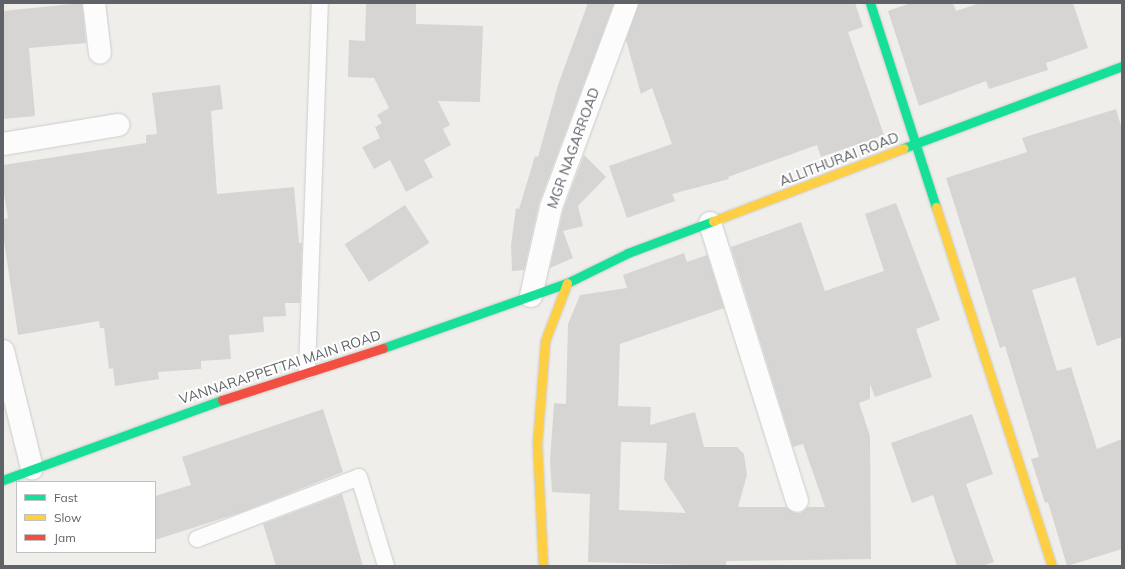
<!DOCTYPE html>
<style>
body{margin:0}
#map{position:relative;width:1125px;height:569px;overflow:hidden;background:#efeeea;font-family:Mulish,sans-serif}
div>[style]{position:absolute}
.building>*{inset:0;background:#d6d5d3;transform-origin:0 0}
.roads{filter:drop-shadow(0 0 1px #cbcccc) drop-shadow(0 0 1px #cbcccc)}
.lane>*{height:16px;margin:-8px;padding:0 8px;transform-origin:8px;border-radius:8px;background:#fdfcfc}
.street>*{height:22px;margin:-11px;padding:0 11px;transform-origin:11px;border-radius:11px;background:#fdfcfc}
.fast>*{height:9px;margin:-4.5px;padding:0 4.5px;transform-origin:4.5px;border-radius:4.5px;background:#16e098}
.slow>*{height:9px;margin:-4.5px;padding:0 4.5px;transform-origin:4.5px;border-radius:4.5px;background:#ffcf43}
.jam>*{height:9px;margin:-4.5px;padding:0 4.5px;transform-origin:4.5px;border-radius:4.5px;background:#f24e42}
span{translate:-50% -50%;white-space:nowrap;text-align:center;line-height:1.15;-webkit-text-stroke:4px #fff;paint-order:stroke}
.street-label{font-size:14px;color:#5f6368}
.frame{position:absolute;inset:0;border:4px solid #5f6368;pointer-events:none}
.legend{position:absolute;left:16px;top:481px;width:140px;height:72px;box-sizing:border-box;background:#fff;border:1px solid #bfc1c3;margin:0;padding:5px 7px;list-style:none;font-size:12px;color:#5f6368}
.legend li{display:flex;align-items:center;gap:8px;height:20px}
.legend b{width:20px;border:1px solid #bfc1c3}
</style>
<div id="map">
<div class="building">
<i style="clip-path:polygon(82px 3px,86px 43px,29px 48px,35px 116px,3px 119px,3px 11px)"></i>
<i style="clip-path:polygon(366px 3px,416px 3px,416px 24px,483px 26px,480px 102px,438px 101px,450px 125px,443px 129px,451px 145px,424px 160px,433px 177px,406px 192px,390px 160px,374px 169px,362px 147px,380px 138px,375px 127px,382px 123px,377px 115px,389px 108px,374px 78px,348px 77px,349px 40px,365px 41px)"></i>
<i style="clip-path:polygon(588px 3px,614px 3px,539px 203px,524px 270px,512px 271px,511px 245px,516px 208px,519px 209px,535px 156px,538px 157px,558px 85px)"></i>
<i style="clip-path:polygon(639px 3px,855px 3px,863px 27px,848px 32px,884px 135px,821px 157px,817px 145px,728px 177px,729px 179px,672px 194px,675px 201px,627px 218px,609px 166px,672px 144px,652px 88px,641px 94px,626px 40px)"></i>
<i style="clip-path:polygon(911px 3px,953px 3px,956px 11px,980px 3px,1073px 3px,1088px 48px,1046px 63px,1048px 70px,989px 89px,986px 81px,919px 106px,888px 11px)"></i>
<i style="clip-path:polygon(220px 85px,223px 109px,211px 111px,217px 194px,294px 187px,299px 243px,302px 243px,300px 303px,285px 303px,286px 316px,263px 317px,264px 332px,229px 335px,231px 359px,201px 361px,201px 369px,158px 372px,159px 379px,115px 386px,113px 368px,109px 369px,104px 328px,100px 328px,99px 321px,18px 335px,3px 234px,3px 219px,8px 218px,3px 188px,3px 165px,146px 143px,146px 135px,157px 134px,152px 93px)"></i>
<i style="clip-path:polygon(1116px 109px,1122px 129px,1122px 337px,1097px 346px,1075px 277px,1032px 290px,1057px 371px,1071px 367px,1097px 449px,1122px 439px,1122px 549px,1067px 566px,1048px 502px,1045px 503px,1031px 459px,1039px 457px,1005px 346px,1000px 348px,946px 178px,1027px 152px,1022px 138px)"></i>
<i style="clip-path:polygon(584px 155px,606px 177px,578px 206px,583px 226px,563px 231px,573px 258px,550px 268px,563px 211px)"></i>
<i style="clip-path:polygon(evenodd,896px 203px,940px 320px,916px 329px,932px 377px,875px 397px,870px 384px,870px 399px,859px 403px,870px 436px,871px 559px,726px 561px,726px 566px,588px 562px,590px 494px,552px 492px,550px 461px,554px 403px,566px 404px,568px 324px,580px 295px,627px 288px,623px 275px,684px 253px,687px 262px,707px 255px,724px 308px,620px 344px,618px 406px,651px 407px,650px 425px,695px 412px,704px 447px,737px 447px,744px 454px,747px 475px,738px 507px,786px 507px,795px 513px,801px 513px,808px 507px,825px 507px,803px 444px,793px 447px,731px 247px,801px 222px,825px 291px,884px 271px,865px 214px,896px 203px,621px 442px,667px 443px,664px 479px,686px 513px,619px 510px,621px 442px)"></i>
<i style="left:405px;top:205px;width:45px;height:72px;rotate:57deg"></i>
<i style="clip-path:polygon(323px 409px,343px 472px,242px 512px,155px 540px,155px 496px,191px 485px,182px 457px)"></i>
<i style="clip-path:polygon(972px 414px,993px 474px,966px 484px,994px 562px,982px 566px,957px 566px,933px 495px,912px 503px,891px 443px)"></i>
<i style="clip-path:polygon(342px 494px,363px 566px,276px 566px,263px 524px)"></i>
</div>
<div class="roads">
<div class="lane">
<i style="left:307px;top:371px;width:368px;rotate:-88deg"></i>
<i style="left:197px;top:539px;width:173px;rotate:-20.9deg"></i>
<i style="left:359px;top:477px;width:93px;rotate:73.1deg"></i>
</div>
<div class="street">
<i style="left:94px;top:3px;width:50px;rotate:83.2deg"></i>
<i style="left:3px;top:144px;width:117px;rotate:-9.4deg"></i>
<i style="left:710px;top:223px;width:291px;rotate:72.6deg"></i>
<i style="left:531px;top:296px;width:91px;rotate:-77.3deg"></i>
<i style="left:551px;top:207px;width:218px;rotate:-69.6deg"></i>
<i style="left:3px;top:351px;width:121px;rotate:76.1deg"></i>
</div>
<div class="fast">
<i style="left:870px;top:3px;width:214px;rotate:72.1deg"></i>
<i style="left:904px;top:148px;width:233px;rotate:-20.6deg"></i>
<i style="left:383px;top:348px;width:195px;rotate:-19.5deg"></i>
<i style="left:567px;top:283px;width:68px;rotate:-26.2deg"></i>
<i style="left:628px;top:253px;width:91px;rotate:-20.6deg"></i>
<i style="left:3px;top:480px;width:233px;rotate:-20.1deg"></i>
</div>
<div class="slow">
<i style="left:936px;top:207px;width:377px;rotate:72.1deg"></i>
<i style="left:713px;top:221px;width:204px;rotate:-20.9deg"></i>
<i style="left:543px;top:566px;width:121px;rotate:-92.8deg"></i>
<i style="left:537px;top:445px;width:104px;rotate:-85.6deg"></i>
<i style="left:545px;top:341px;width:62px;rotate:-69.2deg"></i>
</div>
<div class="jam">
<i style="left:222px;top:400px;width:169px;rotate:-17.9deg"></i>
</div>
</div>
<div class="street-label">
<span style="left:573px;top:148px;rotate:-70deg">MGR NAGARROAD</span>
<span style="left:839px;top:159px;rotate:-21deg">ALLITHURAI ROAD</span>
<span style="left:280px;top:367px;rotate:-18deg">VANNARAPPETTAI MAIN ROAD</span>
</div>
<div class="frame"></div>
<ul class="legend">
<li><b style="height:5px;background:#16e098"></b>Fast</li>
<li><b style="height:5px;background:#ffcf43"></b>Slow</li>
<li><b style="height:5px;background:#f24e42"></b>Jam</li>
</ul>
</div>
